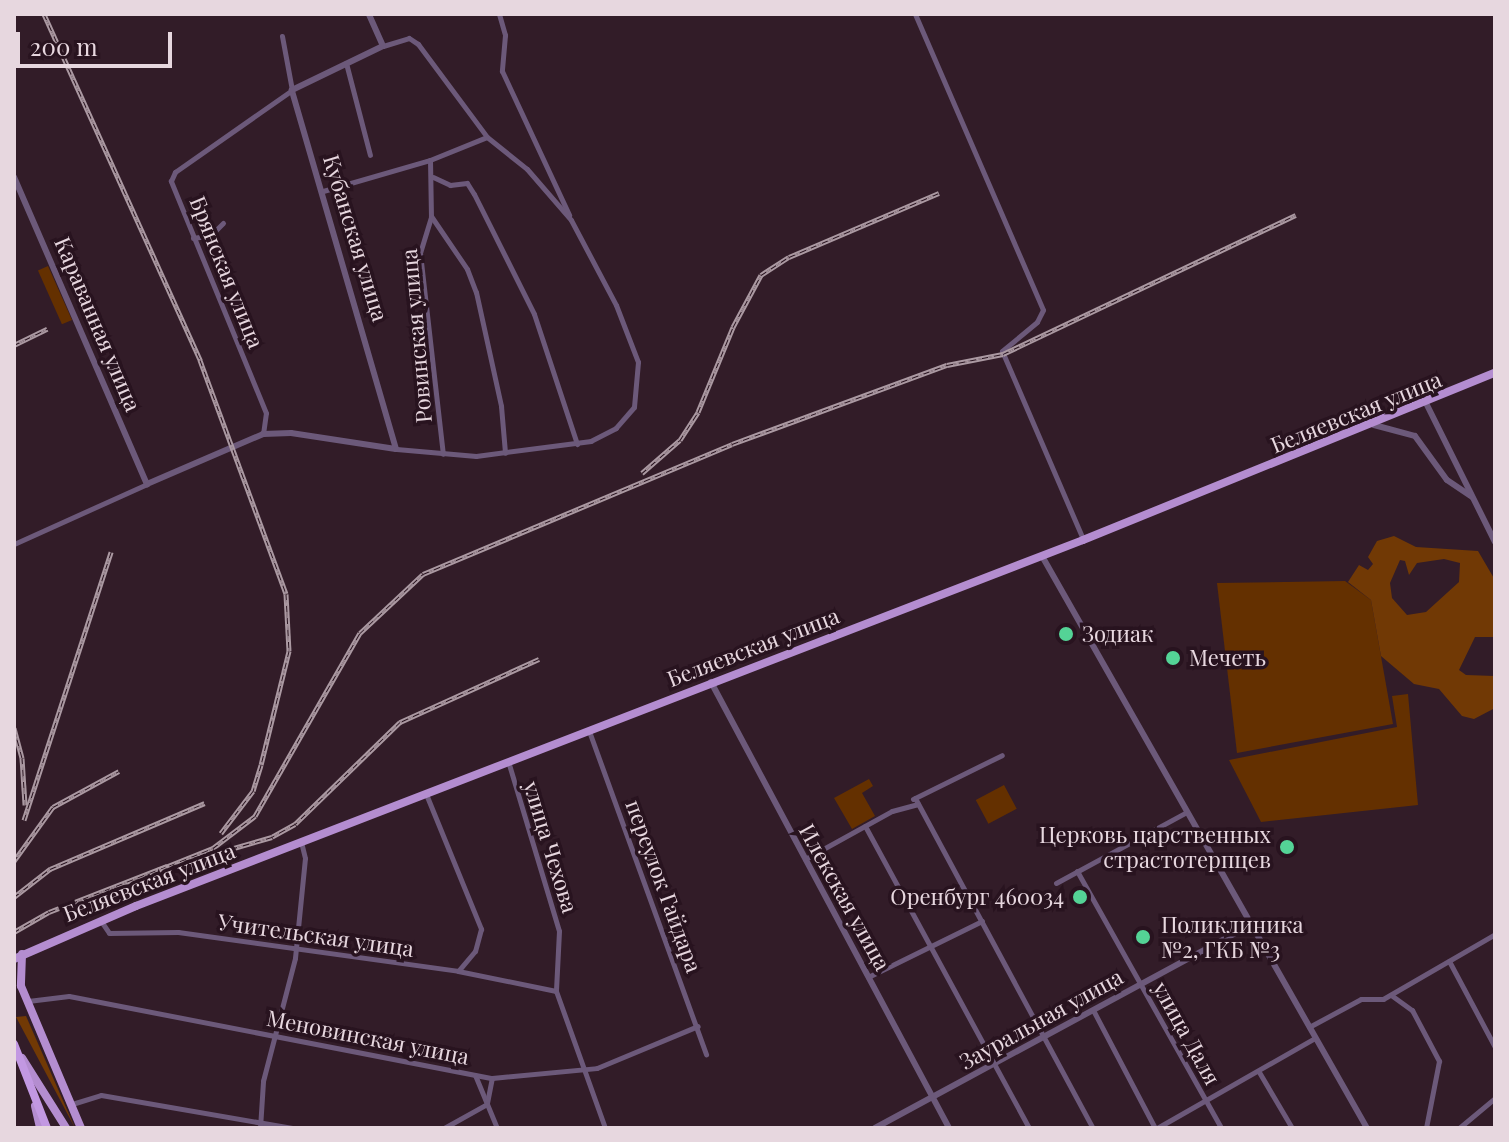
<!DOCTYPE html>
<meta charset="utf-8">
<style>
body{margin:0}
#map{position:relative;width:1509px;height:1142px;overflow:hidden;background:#321c28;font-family:"Playfair Display",serif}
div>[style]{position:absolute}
.green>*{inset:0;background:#643000;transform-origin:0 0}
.forest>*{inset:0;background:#713905}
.minor>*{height:5px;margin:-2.5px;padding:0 2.5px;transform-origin:2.5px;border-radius:2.5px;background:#6c597a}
.tertiary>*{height:6px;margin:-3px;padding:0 3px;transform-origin:3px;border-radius:3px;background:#6c597a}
.primary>*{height:8px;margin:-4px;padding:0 4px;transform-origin:4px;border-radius:4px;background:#b48dd0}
.trunk>*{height:8px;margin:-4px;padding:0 4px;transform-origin:4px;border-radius:4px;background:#c298e2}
.rail>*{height:5px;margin-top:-2.5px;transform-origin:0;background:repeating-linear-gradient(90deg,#28131f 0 6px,#ab99a2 0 12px);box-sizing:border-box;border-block:2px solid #ab99a2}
.dots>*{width:22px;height:22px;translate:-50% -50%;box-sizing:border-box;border:4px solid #28131f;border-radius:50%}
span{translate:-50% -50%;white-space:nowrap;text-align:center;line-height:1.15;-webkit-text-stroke:7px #28131f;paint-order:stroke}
.street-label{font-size:22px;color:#e7d7df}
.poi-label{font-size:22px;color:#e7d7df}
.left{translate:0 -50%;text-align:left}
.right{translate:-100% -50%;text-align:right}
.frame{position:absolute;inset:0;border:16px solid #e7d7df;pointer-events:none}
.scale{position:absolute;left:16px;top:32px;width:156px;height:36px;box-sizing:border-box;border:4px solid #e7d7df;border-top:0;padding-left:10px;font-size:24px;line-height:28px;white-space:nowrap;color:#e7d7df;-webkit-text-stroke:6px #28131f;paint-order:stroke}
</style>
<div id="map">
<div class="green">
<i style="left:48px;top:266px;width:59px;height:11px;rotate:66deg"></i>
<i style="clip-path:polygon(1345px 581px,1371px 600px,1393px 724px,1237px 753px,1217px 583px)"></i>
<i style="clip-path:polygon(1408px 694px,1418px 805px,1261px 822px,1229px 760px,1397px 727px,1392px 696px)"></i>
<i style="clip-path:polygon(869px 779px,873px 786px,862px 793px,875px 816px,852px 829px,834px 798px)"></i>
<i style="left:1004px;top:785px;width:27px;height:32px;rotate:62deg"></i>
</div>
<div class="forest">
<i style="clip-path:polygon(evenodd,1394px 536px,1416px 547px,1478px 551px,1495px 580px,1495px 637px,1475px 637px,1459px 670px,1466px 675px,1495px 676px,1495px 708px,1474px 719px,1462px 716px,1439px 689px,1414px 684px,1381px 656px,1371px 600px,1348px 582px,1359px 565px,1368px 570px,1373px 564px,1368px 557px,1377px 541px,1394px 536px,1444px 559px,1460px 563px,1459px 582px,1426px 612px,1407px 615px,1392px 598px,1390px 583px,1400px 560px,1405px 561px,1409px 575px,1417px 563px,1444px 559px)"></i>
<i style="clip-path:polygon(26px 1016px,75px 1128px,16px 1017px)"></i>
</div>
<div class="minor">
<i style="left:499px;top:14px;width:22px;rotate:74deg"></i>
<i style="left:505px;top:35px;width:36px;rotate:95deg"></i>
<i style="left:502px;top:71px;width:159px;rotate:65deg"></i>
<i style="left:915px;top:14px;width:322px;rotate:66.6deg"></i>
<i style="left:1043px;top:310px;width:13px;rotate:117deg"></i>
<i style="left:1037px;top:322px;width:45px;rotate:140.4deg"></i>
<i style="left:1002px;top:351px;width:205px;rotate:66.7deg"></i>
<i style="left:383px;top:46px;width:27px;rotate:-17deg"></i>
<i style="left:409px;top:38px;width:11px;rotate:34deg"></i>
<i style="left:418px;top:44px;width:116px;rotate:53.4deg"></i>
<i style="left:487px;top:137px;width:51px;rotate:38.7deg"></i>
<i style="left:527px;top:169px;width:67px;rotate:49.2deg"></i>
<i style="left:571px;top:220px;width:96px;rotate:62.1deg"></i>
<i style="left:616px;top:305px;width:61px;rotate:68.9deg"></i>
<i style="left:638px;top:362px;width:45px;rotate:95.1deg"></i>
<i style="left:634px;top:407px;width:28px;rotate:131deg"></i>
<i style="left:616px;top:428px;width:28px;rotate:153deg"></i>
<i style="left:591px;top:441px;width:116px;rotate:172.6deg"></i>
<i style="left:476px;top:456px;width:80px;rotate:-175deg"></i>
<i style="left:346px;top:63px;width:95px;rotate:75.4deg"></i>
<i style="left:430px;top:160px;width:56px;rotate:89deg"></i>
<i style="left:431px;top:216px;width:64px;rotate:55.8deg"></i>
<i style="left:467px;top:269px;width:25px;rotate:69deg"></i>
<i style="left:476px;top:292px;width:117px;rotate:77.6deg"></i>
<i style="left:501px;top:406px;width:47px;rotate:85.1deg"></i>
<i style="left:433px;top:177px;width:19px;rotate:25deg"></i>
<i style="left:450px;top:185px;width:17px;rotate:-7deg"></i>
<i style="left:467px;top:183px;width:13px;rotate:58deg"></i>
<i style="left:474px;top:194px;width:134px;rotate:63.4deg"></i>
<i style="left:534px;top:314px;width:137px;rotate:71.7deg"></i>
<i style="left:323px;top:191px;width:111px;rotate:-16.2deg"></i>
<i style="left:430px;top:160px;width:61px;rotate:-22deg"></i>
<i style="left:431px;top:217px;width:38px;rotate:107deg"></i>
<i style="left:420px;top:253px;width:202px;rotate:83.5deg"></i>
<i style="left:193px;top:238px;width:18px;rotate:-9deg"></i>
<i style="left:211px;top:235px;width:17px;rotate:-45deg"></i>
<i style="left:263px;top:434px;width:21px;rotate:-82deg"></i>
<i style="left:266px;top:413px;width:251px;rotate:-112.3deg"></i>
<i style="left:171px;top:181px;width:10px;rotate:-66deg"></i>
<i style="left:175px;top:172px;width:143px;rotate:-35deg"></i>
<i style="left:292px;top:90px;width:55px;rotate:-100.5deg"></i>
<i style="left:14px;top:544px;width:146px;rotate:-24.3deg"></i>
<i style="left:589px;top:731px;width:344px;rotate:70.1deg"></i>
<i style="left:508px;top:761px;width:177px;rotate:73.3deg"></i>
<i style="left:559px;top:931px;width:60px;rotate:92.9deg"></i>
<i style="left:556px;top:991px;width:145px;rotate:70.3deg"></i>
<i style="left:426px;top:794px;width:146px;rotate:67.8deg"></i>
<i style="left:481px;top:929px;width:23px;rotate:105deg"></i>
<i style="left:475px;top:951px;width:26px;rotate:130deg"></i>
<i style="left:915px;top:798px;width:375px;rotate:61.7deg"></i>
<i style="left:913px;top:799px;width:99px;rotate:-26.3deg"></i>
<i style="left:865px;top:826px;width:344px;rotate:61.5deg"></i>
<i style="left:805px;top:859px;width:99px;rotate:-28.9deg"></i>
<i style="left:892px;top:811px;width:27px;rotate:-15deg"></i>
<i style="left:1077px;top:871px;width:295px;rotate:60.7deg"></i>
<i style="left:1056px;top:883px;width:149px;rotate:-28.5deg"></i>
<i style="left:101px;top:921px;width:14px;rotate:56deg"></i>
<i style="left:109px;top:933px;width:69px;rotate:-0.8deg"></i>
<i style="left:178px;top:932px;width:283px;rotate:7.9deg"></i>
<i style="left:458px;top:971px;width:100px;rotate:11.5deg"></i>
<i style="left:1449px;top:961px;width:98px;rotate:61.9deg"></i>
<i style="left:868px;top:977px;width:127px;rotate:-26.2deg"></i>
<i style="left:1391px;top:995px;width:26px;rotate:36deg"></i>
<i style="left:1412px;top:1010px;width:58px;rotate:62.1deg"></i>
<i style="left:1439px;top:1061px;width:68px;rotate:101deg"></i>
<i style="left:28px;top:1001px;width:41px;rotate:-7deg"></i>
<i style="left:69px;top:996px;width:431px;rotate:11deg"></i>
<i style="left:492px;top:1078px;width:105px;rotate:-5.4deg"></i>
<i style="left:597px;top:1068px;width:109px;rotate:-22.6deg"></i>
<i style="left:1093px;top:1010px;width:133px;rotate:62.3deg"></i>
<i style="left:1309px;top:1027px;width:59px;rotate:-28.3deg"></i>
<i style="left:1361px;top:999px;width:22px"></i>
<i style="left:1383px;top:999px;width:129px;rotate:-30.1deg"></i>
<i style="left:1259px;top:1072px;width:65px;rotate:59.5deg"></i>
<i style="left:475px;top:1075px;width:57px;rotate:67.5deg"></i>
<i style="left:487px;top:1103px;width:25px;rotate:-79deg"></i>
<i style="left:72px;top:1104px;width:30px;rotate:-17deg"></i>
<i style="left:101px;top:1095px;width:194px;rotate:9.8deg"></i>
<i style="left:260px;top:1128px;width:47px;rotate:-86.3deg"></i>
<i style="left:263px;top:1081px;width:127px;rotate:-75.4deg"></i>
<i style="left:295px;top:958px;width:100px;rotate:-84.3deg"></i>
<i style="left:305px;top:858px;width:16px;rotate:-104deg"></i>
<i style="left:444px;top:1128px;width:49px;rotate:-29.2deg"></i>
<i style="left:1157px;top:1128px;width:182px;rotate:-29.7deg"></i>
<i style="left:1459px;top:1128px;width:47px;rotate:-39.8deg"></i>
</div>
<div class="tertiary">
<i style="left:14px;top:177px;width:335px;rotate:66.6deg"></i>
<i style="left:147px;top:484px;width:126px;rotate:-23.3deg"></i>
<i style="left:263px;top:434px;width:28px;rotate:-2deg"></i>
<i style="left:291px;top:433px;width:106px;rotate:8.7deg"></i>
<i style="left:396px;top:449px;width:374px;rotate:-106.2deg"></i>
<i style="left:292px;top:90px;width:101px;rotate:-25.8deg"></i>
<i style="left:383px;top:46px;width:35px;rotate:-114deg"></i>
<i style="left:1426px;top:403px;width:155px;rotate:63.6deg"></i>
<i style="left:1374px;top:425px;width:42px;rotate:15deg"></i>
<i style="left:1415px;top:436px;width:54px;rotate:54deg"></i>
<i style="left:1447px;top:480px;width:30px;rotate:34deg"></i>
<i style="left:1042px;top:556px;width:658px;rotate:60.4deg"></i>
<i style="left:711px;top:682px;width:506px;rotate:61.91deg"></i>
<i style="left:875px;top:1128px;width:426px;rotate:-28.4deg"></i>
</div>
<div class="primary">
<i style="left:22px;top:954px;width:32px;rotate:92deg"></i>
<i style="left:21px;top:986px;width:154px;rotate:67.1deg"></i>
<i style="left:14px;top:959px;width:133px;rotate:-23.5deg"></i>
<i style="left:136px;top:906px;width:1015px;rotate:-21.13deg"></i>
<i style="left:1083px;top:540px;width:445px;rotate:-22.1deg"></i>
<i style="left:22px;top:1058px;width:83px;rotate:57.8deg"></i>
<i style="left:35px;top:1106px;width:23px;rotate:77deg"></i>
</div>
<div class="trunk">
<i style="left:14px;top:1044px;width:90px;rotate:68.6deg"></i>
</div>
<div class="rail">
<i style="left:44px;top:14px;width:380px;rotate:65.7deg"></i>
<i style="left:200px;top:360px;width:249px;rotate:69.8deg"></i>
<i style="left:286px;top:594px;width:57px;rotate:87deg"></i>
<i style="left:289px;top:651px;width:117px;rotate:103.8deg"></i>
<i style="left:261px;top:765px;width:27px;rotate:107deg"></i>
<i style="left:253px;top:791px;width:53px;rotate:127.3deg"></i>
<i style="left:14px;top:345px;width:37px;rotate:-26deg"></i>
<i style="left:642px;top:473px;width:50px;rotate:-41deg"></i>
<i style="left:680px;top:440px;width:33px;rotate:-57deg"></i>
<i style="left:698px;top:412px;width:92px;rotate:-67.6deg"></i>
<i style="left:733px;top:327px;width:59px;rotate:-61.7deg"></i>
<i style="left:761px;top:275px;width:33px;rotate:-33deg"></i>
<i style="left:789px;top:257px;width:163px;rotate:-23.1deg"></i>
<i style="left:539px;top:659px;width:153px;rotate:155.6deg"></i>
<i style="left:400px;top:722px;width:146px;rotate:135.8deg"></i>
<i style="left:295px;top:824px;width:26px;rotate:151deg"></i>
<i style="left:272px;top:837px;width:119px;rotate:163.9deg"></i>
<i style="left:158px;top:870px;width:59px;rotate:-21.8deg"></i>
<i style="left:213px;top:848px;width:53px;rotate:-37.3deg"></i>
<i style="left:255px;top:816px;width:211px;rotate:-60.2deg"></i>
<i style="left:360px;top:633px;width:86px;rotate:-43.1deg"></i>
<i style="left:423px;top:574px;width:335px;rotate:-22.8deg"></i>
<i style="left:732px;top:444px;width:229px;rotate:-20.2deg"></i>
<i style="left:947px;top:365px;width:57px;rotate:-11.1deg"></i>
<i style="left:1003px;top:354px;width:324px;rotate:-25.4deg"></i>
<i style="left:14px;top:728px;width:31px;rotate:75deg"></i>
<i style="left:22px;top:758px;width:47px;rotate:86.3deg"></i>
<i style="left:24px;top:820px;width:282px;rotate:-72deg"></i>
<i style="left:14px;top:861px;width:67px;rotate:-54.2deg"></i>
<i style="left:53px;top:807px;width:75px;rotate:-28.6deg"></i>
<i style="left:14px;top:897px;width:46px;rotate:-37.9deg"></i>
<i style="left:50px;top:869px;width:168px;rotate:-23.1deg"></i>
<i style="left:14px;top:932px;width:40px;rotate:-29.7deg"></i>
<i style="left:49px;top:912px;width:127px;rotate:-21.3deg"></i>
</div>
<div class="dots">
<i style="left:1066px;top:634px;background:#54d396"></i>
<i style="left:1173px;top:658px;background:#54d396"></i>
<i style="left:1287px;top:847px;background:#54d396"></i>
<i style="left:1080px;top:897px;background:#54d396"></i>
<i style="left:1143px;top:937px;background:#54d396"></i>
</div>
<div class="street-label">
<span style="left:356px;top:238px;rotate:73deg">Кубанская улица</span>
<span style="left:227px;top:272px;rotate:68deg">Брянская улица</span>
<span style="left:98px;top:324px;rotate:67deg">Караванная улица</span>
<span style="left:416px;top:336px;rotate:-95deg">Ровинская улица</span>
<span style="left:1356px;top:412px;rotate:-22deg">Беляевская улица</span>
<span style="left:753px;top:647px;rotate:-21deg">Беляевская улица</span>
<span style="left:551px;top:847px;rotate:73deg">улица Чехова</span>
<span style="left:149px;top:882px;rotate:-21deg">Беляевская улица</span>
<span style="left:664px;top:886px;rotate:70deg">переулок Гайдара</span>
<span style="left:845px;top:897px;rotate:61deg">Илекская улица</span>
<span style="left:316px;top:935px;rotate:8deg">Учительская улица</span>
<span style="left:1041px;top:1019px;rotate:-29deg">Зауральная улица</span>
<span style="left:1187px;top:1033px;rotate:61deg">улица Даля</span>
<span style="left:368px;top:1037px;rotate:11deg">Меновинская улица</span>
</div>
<div class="poi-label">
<span class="left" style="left:1082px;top:634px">Зодиак</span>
<span class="left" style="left:1189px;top:658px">Мечеть</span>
<span class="right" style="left:1271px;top:847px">Церковь царственных<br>страстотерпцев</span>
<span class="right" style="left:1064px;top:897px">Оренбург 460034</span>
<span class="left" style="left:1161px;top:937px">Поликлиника<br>№2, ГКБ №3</span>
</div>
<div class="frame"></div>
<div class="scale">200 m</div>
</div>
